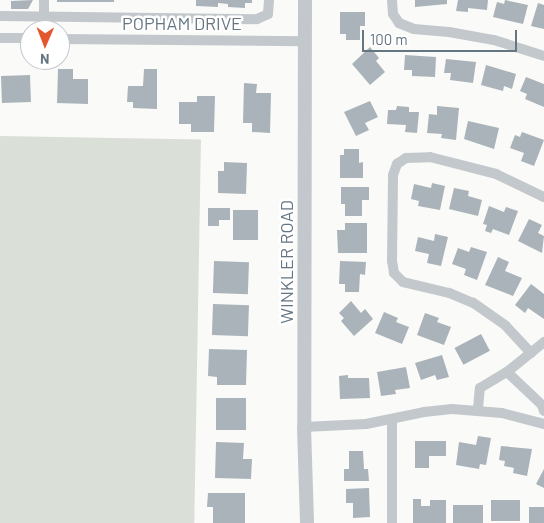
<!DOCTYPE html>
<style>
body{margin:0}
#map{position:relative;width:544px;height:523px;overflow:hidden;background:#fafaf8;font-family:Barlow,sans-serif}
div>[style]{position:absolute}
.green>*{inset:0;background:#dadfd7;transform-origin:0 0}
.building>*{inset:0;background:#aab3b9;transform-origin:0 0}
.minor>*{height:10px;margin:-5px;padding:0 5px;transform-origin:5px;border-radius:5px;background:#c3c8cc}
.tertiary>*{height:14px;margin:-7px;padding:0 7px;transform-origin:7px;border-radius:7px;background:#c3c8cc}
span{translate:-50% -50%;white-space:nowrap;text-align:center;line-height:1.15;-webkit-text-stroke:5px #fff;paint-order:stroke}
.street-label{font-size:18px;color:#657683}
.north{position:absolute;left:20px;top:20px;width:50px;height:50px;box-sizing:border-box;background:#fff;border:1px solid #c1c8cd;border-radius:50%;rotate:181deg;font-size:14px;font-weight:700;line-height:20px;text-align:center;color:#657683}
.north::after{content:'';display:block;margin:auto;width:18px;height:22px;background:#e4572e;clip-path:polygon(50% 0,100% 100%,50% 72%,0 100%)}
.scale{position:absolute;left:362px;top:30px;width:155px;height:22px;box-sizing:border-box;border:2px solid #657683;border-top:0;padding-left:6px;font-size:15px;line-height:18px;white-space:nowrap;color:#657683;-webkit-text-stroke:4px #fff;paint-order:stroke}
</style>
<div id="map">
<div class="green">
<i style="left:0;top:136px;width:201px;height:387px;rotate:1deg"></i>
</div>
<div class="building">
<i style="clip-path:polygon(33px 0,28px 9px,11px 9px,11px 1px)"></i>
<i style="left:57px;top:0;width:57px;height:2px"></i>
<i style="clip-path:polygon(196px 0,252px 0,252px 3px,245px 3px,245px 8px,228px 7px,228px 4px,218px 3px,218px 7px,196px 6px)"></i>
<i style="clip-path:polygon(415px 0,447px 0,447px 4px,415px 7px)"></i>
<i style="clip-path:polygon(458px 0,488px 0,487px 10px,468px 8px,468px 12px,456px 11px)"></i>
<i style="clip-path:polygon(505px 0,528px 5px,523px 24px,493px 17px,497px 2px,504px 4px)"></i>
<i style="clip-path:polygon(538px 3px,544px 5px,544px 29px,531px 26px)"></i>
<i style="clip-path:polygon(340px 12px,365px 12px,365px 26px,360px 26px,360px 40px,346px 40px,346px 34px,340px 34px)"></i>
<i style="clip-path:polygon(370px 47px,379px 58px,376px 61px,385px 72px,370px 85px,352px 64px)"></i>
<i style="clip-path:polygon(405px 55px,436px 57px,435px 77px,412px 76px,412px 70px,404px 70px)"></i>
<i style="clip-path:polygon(446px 59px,476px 62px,473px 83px,450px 80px,451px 73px,444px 73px)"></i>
<i style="clip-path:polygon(486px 65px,516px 74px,512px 89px,504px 86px,503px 91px,481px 85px)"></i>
<i style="clip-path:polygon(58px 69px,73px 69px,73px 79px,88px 79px,88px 104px,57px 103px)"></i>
<i style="clip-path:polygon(144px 69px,157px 69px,157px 109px,133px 108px,133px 102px,127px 102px,128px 86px,143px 86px)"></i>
<i style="left:30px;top:75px;width:27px;height:29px;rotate:88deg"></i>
<i style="clip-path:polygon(526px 77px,544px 84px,544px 107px,525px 99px,527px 94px,520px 91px)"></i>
<i style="clip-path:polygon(244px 83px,257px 84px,256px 93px,271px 93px,270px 133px,252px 132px,252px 123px,243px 123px)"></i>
<i style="clip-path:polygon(197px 96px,215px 96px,214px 132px,191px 132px,191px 124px,179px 124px,179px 102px,197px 102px)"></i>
<i style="clip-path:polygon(370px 101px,378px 117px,365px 123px,369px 130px,356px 136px,344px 112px)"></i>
<i style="clip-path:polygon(397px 106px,409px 107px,409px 112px,419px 112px,417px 133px,405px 132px,406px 125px,387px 124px,388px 110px,396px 110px)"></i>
<i style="clip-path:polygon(437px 106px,459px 108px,456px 140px,441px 138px,442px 134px,427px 133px,429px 114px,437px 115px)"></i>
<i style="clip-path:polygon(468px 121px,499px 128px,494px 149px,464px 139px)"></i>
<i style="clip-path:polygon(522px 132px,544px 140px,534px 166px,521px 161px,524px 153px,510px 148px,515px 135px,520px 137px)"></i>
<i style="clip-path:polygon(344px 149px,359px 149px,359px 163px,363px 162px,363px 178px,340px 178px,340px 155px,344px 155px)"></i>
<i style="clip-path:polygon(224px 162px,247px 163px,246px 194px,218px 193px,218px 171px,224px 171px)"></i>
<i style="clip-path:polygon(432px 183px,445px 186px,440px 210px,418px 206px,419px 201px,411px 199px,414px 184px,431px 188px)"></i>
<i style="clip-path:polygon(341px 187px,369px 187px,369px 200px,362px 200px,362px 216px,345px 216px,345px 204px,341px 204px)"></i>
<i style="clip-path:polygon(454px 188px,469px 191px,468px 196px,482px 200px,478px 216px,449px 209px)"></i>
<i style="clip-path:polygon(489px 206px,504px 212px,506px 207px,518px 211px,509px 235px,493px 229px,491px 233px,485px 231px,487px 225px,483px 224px)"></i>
<i style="clip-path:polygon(208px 208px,230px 208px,230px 220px,219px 220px,219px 226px,208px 226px)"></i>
<i style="left:233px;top:210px;width:25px;height:30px"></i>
<i style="clip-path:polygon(529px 219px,542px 225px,538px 233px,544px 236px,542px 253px,518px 241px)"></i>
<i style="clip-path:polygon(345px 223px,367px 223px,367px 253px,338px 253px,337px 230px,345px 230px)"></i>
<i style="clip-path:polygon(435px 234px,448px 237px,441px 266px,427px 263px,429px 254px,415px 251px,418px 237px,434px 241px)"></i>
<i style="clip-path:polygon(471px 247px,487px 252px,477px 280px,464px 275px,466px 269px,452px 264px,458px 248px,469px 252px)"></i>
<i style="clip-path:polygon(498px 257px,509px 262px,505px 271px,522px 278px,513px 296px,485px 285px)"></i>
<i style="left:214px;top:261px;width:35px;height:32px;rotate:2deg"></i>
<i style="clip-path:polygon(340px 261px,366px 262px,365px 275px,360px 274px,359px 292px,345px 292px,345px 284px,339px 284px)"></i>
<i style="clip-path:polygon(531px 284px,544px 294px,544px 319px,528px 308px,525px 313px,515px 305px)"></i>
<i style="clip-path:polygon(351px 301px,361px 313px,365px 309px,373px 319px,354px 336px,341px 321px,344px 318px,339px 313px)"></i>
<i style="left:213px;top:304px;width:36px;height:31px;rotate:2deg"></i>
<i style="clip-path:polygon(384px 312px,398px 318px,396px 322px,409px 327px,402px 344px,375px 333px)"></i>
<i style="clip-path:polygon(425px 313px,439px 318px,437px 322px,451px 327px,444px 345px,417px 335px)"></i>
<i style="left:481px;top:334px;width:19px;height:30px;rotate:62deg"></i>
<i style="clip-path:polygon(209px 349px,247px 350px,246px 385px,217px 385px,217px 377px,208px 376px)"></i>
<i style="clip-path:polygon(442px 355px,449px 377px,437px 380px,435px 375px,421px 380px,415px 363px)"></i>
<i style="clip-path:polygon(406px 367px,410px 388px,395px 390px,396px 394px,381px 396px,377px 372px)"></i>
<i style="clip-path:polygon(348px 375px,348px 378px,369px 378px,370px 398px,340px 399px,339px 376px)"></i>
<i style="left:216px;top:398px;width:30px;height:32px"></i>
<i style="clip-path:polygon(478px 436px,491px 438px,486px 465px,480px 464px,479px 469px,456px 465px,459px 442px,476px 445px)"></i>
<i style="clip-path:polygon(415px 441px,446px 441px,446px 456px,429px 456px,429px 468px,415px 468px)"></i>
<i style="clip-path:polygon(216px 442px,244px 443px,243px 459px,252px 459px,251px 479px,215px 478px)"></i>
<i style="clip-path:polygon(501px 446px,532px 449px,527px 476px,513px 473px,514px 468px,504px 466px,505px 461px,499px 460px)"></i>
<i style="clip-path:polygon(349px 451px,363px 451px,364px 469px,368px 469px,369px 481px,344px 481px,344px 469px,349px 469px)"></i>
<i style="clip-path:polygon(544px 469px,544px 488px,536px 484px)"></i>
<i style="clip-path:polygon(369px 488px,370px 517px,353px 518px,353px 503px,346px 503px,346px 489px)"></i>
<i style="clip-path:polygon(208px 493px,245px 493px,245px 523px,213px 523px,213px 507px,207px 507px)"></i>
<i style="clip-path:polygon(413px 499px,421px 499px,421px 506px,430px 506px,430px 500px,446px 500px,446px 523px,413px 523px)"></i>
<i style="left:491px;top:500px;width:29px;height:21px"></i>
<i style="left:453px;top:505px;width:30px;height:18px"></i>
<i style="left:529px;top:507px;width:15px;height:16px"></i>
</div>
<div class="minor">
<i style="left:392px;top:0;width:14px;rotate:86deg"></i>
<i style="left:393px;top:14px;width:11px;rotate:56deg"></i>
<i style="left:399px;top:23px;width:16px;rotate:22deg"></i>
<i style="left:414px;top:29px;width:35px;rotate:5deg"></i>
<i style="left:449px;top:32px;width:46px;rotate:10.1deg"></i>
<i style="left:494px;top:40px;width:52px;rotate:17.7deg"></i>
<i style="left:0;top:16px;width:257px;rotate:0.7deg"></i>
<i style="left:257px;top:19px;width:12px;rotate:-24deg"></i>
<i style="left:268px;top:14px;width:14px;rotate:-86deg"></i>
<i style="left:44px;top:30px;width:30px;rotate:-90deg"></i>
<i style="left:0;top:38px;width:30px"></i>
<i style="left:60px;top:39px;width:245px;rotate:0.5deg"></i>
<i style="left:531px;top:353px;width:38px;rotate:-133deg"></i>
<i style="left:505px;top:325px;width:39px;rotate:-145deg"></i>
<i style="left:473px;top:303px;width:26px;rotate:-157deg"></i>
<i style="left:449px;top:293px;width:47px;rotate:-166.6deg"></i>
<i style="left:403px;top:282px;width:13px;rotate:-135deg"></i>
<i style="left:394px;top:273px;width:12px;rotate:-99deg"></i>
<i style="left:392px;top:261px;width:86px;rotate:-89.3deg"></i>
<i style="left:393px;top:175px;width:12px;rotate:-70deg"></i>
<i style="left:397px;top:164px;width:11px;rotate:-34deg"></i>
<i style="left:406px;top:158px;width:24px;rotate:-2deg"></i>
<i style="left:430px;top:157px;width:68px;rotate:14.4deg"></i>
<i style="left:496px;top:174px;width:53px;rotate:25.6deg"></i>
<i style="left:507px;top:372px;width:48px;rotate:43.3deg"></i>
<i style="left:542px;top:405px;width:6px;rotate:72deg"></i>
<i style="left:478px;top:409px;width:21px;rotate:-85deg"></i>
<i style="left:480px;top:388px;width:31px;rotate:-31deg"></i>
<i style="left:507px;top:372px;width:48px;rotate:-39deg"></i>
<i style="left:304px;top:427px;width:62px;rotate:-2.8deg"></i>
<i style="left:366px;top:424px;width:59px;rotate:-11.7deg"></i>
<i style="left:424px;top:412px;width:28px;rotate:-6deg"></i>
<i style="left:452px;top:409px;width:50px;rotate:4.6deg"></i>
<i style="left:502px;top:413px;width:43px;rotate:14.7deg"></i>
<i style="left:392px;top:523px;width:103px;rotate:-90deg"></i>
</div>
<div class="tertiary">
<i style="left:305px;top:0;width:427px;rotate:90.1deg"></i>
<i style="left:304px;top:427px;width:96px;rotate:88.2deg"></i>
</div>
<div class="street-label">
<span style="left:182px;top:23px">POPHAM DRIVE</span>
<span style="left:286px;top:262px;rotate:-90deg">WINKLER ROAD</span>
</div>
<div class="north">N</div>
<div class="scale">100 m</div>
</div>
